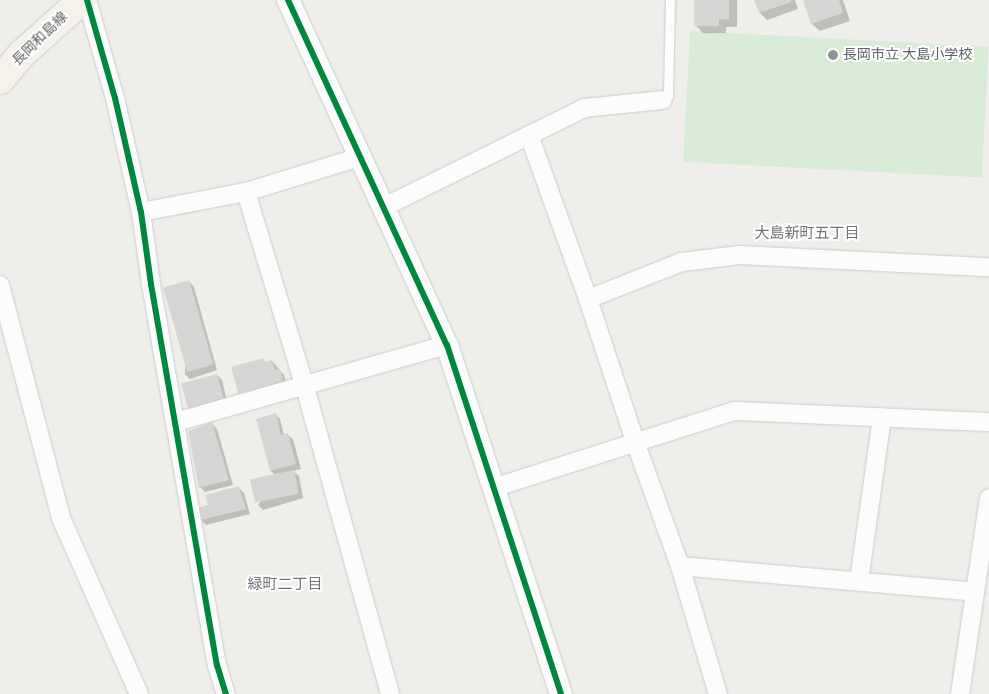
<!DOCTYPE html>
<meta charset="utf-8">
<style>
body{margin:0}
#map{position:relative;width:989px;height:694px;overflow:hidden;background:#efeeea;font-family:"Fira Sans Condensed","Noto Sans JP",sans-serif}
div>[style]{position:absolute}
.green>*{inset:0;background:#d8ebd6;transform-origin:0 0}
.shadow>*{inset:0;background:#0003}
.building>*{inset:0;background:#d6d5d3;transform-origin:0 0}
.roads{filter:drop-shadow(0 0 1px #cbcccc) drop-shadow(0 0 1px #cbcccc)}
.service>*{height:9px;margin:-4.5px;padding:0 4.5px;transform-origin:4.5px;border-radius:4.5px;background:#fdfcfc}
.minor>*{height:18px;margin:-9px;padding:0 9px;transform-origin:9px;border-radius:9px;background:#fdfcfc}
.tertiary>*{height:22px;margin:-11px;padding:0 11px;transform-origin:11px;border-radius:11px;background:#fdfcfc}
.primary>*{height:28px;margin:-14px;padding:0 14px;transform-origin:14px;border-radius:14px;background:#f4f2e9}
.cycleway>*{height:6px;margin:-3px;padding:0 3px;transform-origin:3px;border-radius:3px;background:#00873e}
.dots>*{width:14px;height:14px;translate:-50% -50%;box-sizing:border-box;border:2px solid #fff;border-radius:50%}
span{translate:-50% -50%;white-space:nowrap;text-align:center;line-height:1.15;-webkit-text-stroke:4px #fff;paint-order:stroke}
.street-label{font-size:14px;color:#5f6368}
.poi-label{font-size:14px;color:#5f6368}
.left{translate:0 -50%;text-align:left}
.neighbourhood-label{font-size:15px;color:#70757a}
</style>
<div id="map">
<div class="green">
<i style="left:690px;top:31px;width:299px;height:131px;rotate:3deg"></i>
</div>
<div class="shadow">
<i style="clip-path:polygon(695px 0,737px 0,737px 27px,726px 27px,726px 33px,703px 33px,695px 25px)"></i>
<i style="clip-path:polygon(755px 0,795px 0,798px 9px,767px 20px,760px 13px)"></i>
<i style="clip-path:polygon(804px 0,843px 0,850px 21px,820px 31px,812px 24px)"></i>
<i style="clip-path:polygon(189px 281px,194px 287px,217px 370px,190px 379px,185px 374px)"></i>
<i style="clip-path:polygon(263px 359px,266px 363px,272px 361px,284px 375px,290px 395px,232px 368px)"></i>
<i style="clip-path:polygon(217px 375px,222px 380px,228px 406px,194px 415px)"></i>
<i style="clip-path:polygon(275px 414px,280px 419px,284px 435px,287px 434px,293px 439px,301px 469px,293px 471px,299px 476px,303px 498px,263px 510px,258px 505px,276px 476px,271px 471px,257px 420px)"></i>
<i style="clip-path:polygon(212px 424px,217px 429px,233px 485px,205px 492px,200px 487px)"></i>
<i style="clip-path:polygon(239px 488px,244px 493px,250px 514px,206px 525px,201px 520px,209px 506px)"></i>
</div>
<div class="building">
<i style="clip-path:polygon(694px 0,729px 0,729px 20px,719px 19px,719px 26px,694px 26px)"></i>
<i style="clip-path:polygon(754px 0,791px 0,791px 2px,759px 13px)"></i>
<i style="clip-path:polygon(803px 0,839px 0,843px 13px,811px 24px)"></i>
<i style="left:189px;top:280px;width:88px;height:27px;rotate:74deg"></i>
<i style="clip-path:polygon(263px 358px,264px 362px,272px 360px,275px 370px,280px 369px,286px 391px,241px 403px,231px 367px)"></i>
<i style="left:217px;top:374px;width:28px;height:37px;rotate:75deg"></i>
<i style="clip-path:polygon(276px 413px,281px 435px,288px 433px,296px 464px,270px 471px,256px 419px)"></i>
<i style="clip-path:polygon(212px 422px,229px 480px,199px 488px,188px 431px)"></i>
<i style="left:294px;top:470px;width:24px;height:45px;rotate:78deg"></i>
<i style="clip-path:polygon(239px 486px,246px 509px,200px 520px,197px 508px,208px 505px,205px 495px)"></i>
</div>
<div class="roads">
<div class="service">
<i style="left:663px;top:100px;width:6px;rotate:-39deg"></i>
<i style="left:668px;top:96px;width:96px;rotate:-88.8deg"></i>
</div>
<div class="minor">
<i style="left:87px;top:0;width:102px;rotate:74.1deg"></i>
<i style="left:115px;top:98px;width:117px;rotate:77.2deg"></i>
<i style="left:141px;top:212px;width:73px;rotate:82.1deg"></i>
<i style="left:151px;top:284px;width:387px;rotate:80.2deg"></i>
<i style="left:217px;top:665px;width:30px;rotate:73deg"></i>
<i style="left:529px;top:135px;width:174px;rotate:70.2deg"></i>
<i style="left:588px;top:299px;width:153px;rotate:71.7deg"></i>
<i style="left:636px;top:444px;width:130px;rotate:70.2deg"></i>
<i style="left:680px;top:566px;width:134px;rotate:73.5deg"></i>
<i style="left:246px;top:192px;width:204px;rotate:73.2deg"></i>
<i style="left:305px;top:387px;width:319px;rotate:74.5deg"></i>
<i style="left:384px;top:207px;width:223px;rotate:-26.3deg"></i>
<i style="left:584px;top:108px;width:79px;rotate:-5.8deg"></i>
<i style="left:141px;top:212px;width:107px;rotate:-10.8deg"></i>
<i style="left:246px;top:192px;width:119px;rotate:-17.1deg"></i>
<i style="left:0;top:285px;width:241px;rotate:75.3deg"></i>
<i style="left:61px;top:518px;width:193px;rotate:66.1deg"></i>
<i style="left:588px;top:299px;width:101px;rotate:-21.5deg"></i>
<i style="left:682px;top:262px;width:58px;rotate:-6.9deg"></i>
<i style="left:740px;top:255px;width:249px;rotate:2.8deg"></i>
<i style="left:176px;top:422px;width:282px;rotate:-15.9deg"></i>
<i style="left:493px;top:488px;width:254px;rotate:-17.7deg"></i>
<i style="left:735px;top:411px;width:254px;rotate:2.5deg"></i>
<i style="left:680px;top:566px;width:296px;rotate:5deg"></i>
<i style="left:859px;top:581px;width:165px;rotate:-82deg"></i>
<i style="left:960px;top:694px;width:198px;rotate:-81.6deg"></i>
</div>
<div class="tertiary">
<i style="left:288px;top:0;width:380px;rotate:65.3deg"></i>
<i style="left:447px;top:345px;width:367px;rotate:71.9deg"></i>
</div>
<div class="primary">
<i style="left:0;top:80px;width:35px;rotate:-50deg"></i>
<i style="left:23px;top:53px;width:79px;rotate:-41.9deg"></i>
</div>
</div>
<div class="cycleway">
<i style="left:87px;top:0;width:102px;rotate:74.1deg"></i>
<i style="left:115px;top:98px;width:117px;rotate:77.2deg"></i>
<i style="left:141px;top:212px;width:73px;rotate:82.1deg"></i>
<i style="left:151px;top:284px;width:387px;rotate:80.2deg"></i>
<i style="left:217px;top:665px;width:30px;rotate:73deg"></i>
<i style="left:288px;top:0;width:380px;rotate:65.3deg"></i>
<i style="left:447px;top:345px;width:367px;rotate:71.9deg"></i>
</div>
<div class="dots">
<i style="left:833px;top:55px;background:#919496"></i>
</div>
<div class="street-label">
<span style="left:40px;top:39px;rotate:-44deg">長岡和島線</span>
</div>
<div class="poi-label">
<span class="left" style="left:843px;top:55px">長岡市立 大島小学校</span>
</div>
<div class="neighbourhood-label">
<span style="left:807px;top:234px">大島新町五丁目</span>
<span style="left:285px;top:585px">緑町二丁目</span>
</div>
</div>
